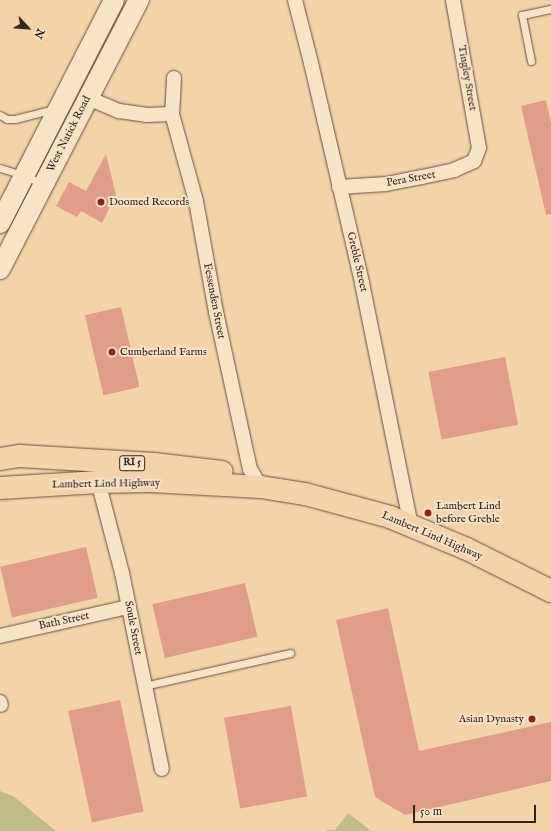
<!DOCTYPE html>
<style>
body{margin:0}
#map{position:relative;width:551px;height:831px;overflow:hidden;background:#f3d4a8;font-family:"IM FELL English",serif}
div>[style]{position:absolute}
.green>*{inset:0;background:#bfbc85}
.building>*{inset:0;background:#e09d87;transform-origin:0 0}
.roads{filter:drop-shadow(0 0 1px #625240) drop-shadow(0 0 1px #625240)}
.lane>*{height:7px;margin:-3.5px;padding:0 3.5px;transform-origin:3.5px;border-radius:3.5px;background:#f7e3c6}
.street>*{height:14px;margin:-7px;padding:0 7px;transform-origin:7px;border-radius:7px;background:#f7e3c6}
.secondary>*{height:20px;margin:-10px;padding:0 10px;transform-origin:10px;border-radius:10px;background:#f7e3c6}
.primary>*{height:22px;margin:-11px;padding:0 11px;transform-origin:11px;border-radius:11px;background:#f3d4a8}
.dots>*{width:11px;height:11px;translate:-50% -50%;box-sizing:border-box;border:2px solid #f7e3c6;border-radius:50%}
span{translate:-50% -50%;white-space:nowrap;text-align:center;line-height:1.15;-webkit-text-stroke:4px #f7e3c6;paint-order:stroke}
.shield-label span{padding:1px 3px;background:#f7e3c6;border:1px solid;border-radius:3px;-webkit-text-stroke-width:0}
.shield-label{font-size:10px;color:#31261e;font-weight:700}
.street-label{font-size:11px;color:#31261e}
.poi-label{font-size:11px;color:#31261e}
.left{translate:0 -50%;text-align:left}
.right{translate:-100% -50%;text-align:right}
.north{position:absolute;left:8px;top:8px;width:40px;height:40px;-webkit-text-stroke:3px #f7e3c6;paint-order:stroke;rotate:116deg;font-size:11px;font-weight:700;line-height:16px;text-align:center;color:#31261e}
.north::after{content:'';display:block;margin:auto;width:14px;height:18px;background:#31261e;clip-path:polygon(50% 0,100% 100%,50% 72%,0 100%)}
.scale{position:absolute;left:413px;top:805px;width:123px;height:18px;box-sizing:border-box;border:2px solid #31261e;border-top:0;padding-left:5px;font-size:12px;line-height:14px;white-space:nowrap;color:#31261e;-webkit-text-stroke:3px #f7e3c6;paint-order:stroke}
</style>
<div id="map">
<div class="green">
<i style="clip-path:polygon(0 791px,13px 796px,56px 831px,0 831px)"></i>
<i style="clip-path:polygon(348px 813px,371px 831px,328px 831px,327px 830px,335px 830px)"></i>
</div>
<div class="building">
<i style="clip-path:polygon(546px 100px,551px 123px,551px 214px,546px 215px,521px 106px)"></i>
<i style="clip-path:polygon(106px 154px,116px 195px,102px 223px,81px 211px,77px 217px,56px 206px,69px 182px,86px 191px)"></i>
<i style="left:121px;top:307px;width:82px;height:37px;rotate:77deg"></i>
<i style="left:505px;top:357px;width:69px;height:78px;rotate:79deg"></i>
<i style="left:86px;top:547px;width:52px;height:88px;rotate:77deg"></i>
<i style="left:245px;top:583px;width:55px;height:95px;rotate:77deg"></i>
<i style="clip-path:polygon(388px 608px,419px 751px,551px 722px,551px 781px,405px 815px,375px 797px,336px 620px)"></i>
<i style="left:120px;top:700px;width:114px;height:53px;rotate:78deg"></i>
<i style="left:291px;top:706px;width:92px;height:68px;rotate:80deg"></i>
</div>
<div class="roads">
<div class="lane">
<i style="left:531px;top:61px;width:47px;rotate:-101.1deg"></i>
<i style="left:522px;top:15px;width:30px;rotate:-12deg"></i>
<i style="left:0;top:115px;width:8px;rotate:30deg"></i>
<i style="left:7px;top:119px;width:8px"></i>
<i style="left:15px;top:119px;width:40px;rotate:-14.4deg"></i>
<i style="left:0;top:168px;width:24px;rotate:17deg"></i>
<i style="left:23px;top:175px;width:22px;rotate:24deg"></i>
<i style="left:144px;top:686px;width:150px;rotate:-12.7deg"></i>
</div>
<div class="street">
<i style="left:295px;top:0;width:65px;rotate:75.7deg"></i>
<i style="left:311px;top:63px;width:226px;rotate:76.9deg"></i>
<i style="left:362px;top:283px;width:247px;rotate:78.6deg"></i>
<i style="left:174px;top:78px;width:36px;rotate:93deg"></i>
<i style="left:172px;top:114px;width:90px;rotate:74.6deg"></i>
<i style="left:196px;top:201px;width:113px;rotate:79.8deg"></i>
<i style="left:216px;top:312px;width:161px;rotate:77.8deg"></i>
<i style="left:250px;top:469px;width:21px;rotate:59deg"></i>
<i style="left:88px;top:98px;width:34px;rotate:23deg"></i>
<i style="left:119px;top:111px;width:27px;rotate:8deg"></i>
<i style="left:146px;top:115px;width:26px;rotate:-2deg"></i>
<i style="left:339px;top:187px;width:47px;rotate:-3.7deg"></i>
<i style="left:386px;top:184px;width:37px;rotate:-11deg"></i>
<i style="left:422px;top:177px;width:33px;rotate:-12deg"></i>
<i style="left:454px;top:170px;width:22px;rotate:-24deg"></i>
<i style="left:474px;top:161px;width:14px;rotate:-69deg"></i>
<i style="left:479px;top:148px;width:150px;rotate:-100deg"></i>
<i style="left:100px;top:489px;width:87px;rotate:75.3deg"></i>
<i style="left:122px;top:573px;width:200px;rotate:78.5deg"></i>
<i style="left:0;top:636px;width:131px;rotate:-12.8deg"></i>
<i style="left:0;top:702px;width:3px;rotate:72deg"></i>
</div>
<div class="secondary">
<i style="left:0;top:223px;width:250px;rotate:-62.9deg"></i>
<i style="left:0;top:269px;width:303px;rotate:-62.7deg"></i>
</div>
<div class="primary">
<i style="left:0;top:459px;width:20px;rotate:-9deg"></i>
<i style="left:20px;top:456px;width:134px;rotate:3.4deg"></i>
<i style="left:154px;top:464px;width:68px;rotate:6.7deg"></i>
<i style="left:0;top:488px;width:99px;rotate:-3.5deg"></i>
<i style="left:99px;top:482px;width:51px;rotate:-1.1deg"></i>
<i style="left:150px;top:481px;width:111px;rotate:3.1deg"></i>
<i style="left:261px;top:487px;width:45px;rotate:9deg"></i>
<i style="left:305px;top:494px;width:88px;rotate:15.1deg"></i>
<i style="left:390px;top:517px;width:83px;rotate:22.6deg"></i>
<i style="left:467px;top:549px;width:94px;rotate:26.6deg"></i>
</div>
</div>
<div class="dots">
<i style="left:101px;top:202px;background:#8f2418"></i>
<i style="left:112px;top:352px;background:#8f2418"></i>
<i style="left:428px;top:513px;background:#8f2418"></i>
<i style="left:532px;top:719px;background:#8f2418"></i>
</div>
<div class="shield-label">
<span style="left:132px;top:463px">RI 5</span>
</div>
<div class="street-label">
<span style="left:467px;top:78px;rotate:80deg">Tingley Street</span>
<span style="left:69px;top:134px;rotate:-63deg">West Natick Road</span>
<span style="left:411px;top:179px;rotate:-10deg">Pera Street</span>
<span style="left:357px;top:262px;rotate:77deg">Greble Street</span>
<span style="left:214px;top:301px;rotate:79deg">Fessenden Street</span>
<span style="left:106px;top:484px;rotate:-1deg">Lambert Lind Highway</span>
<span style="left:432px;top:536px;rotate:23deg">Lambert Lind Highway</span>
<span style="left:64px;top:621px;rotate:-12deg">Bath Street</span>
<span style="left:133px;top:628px;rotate:79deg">Soule Street</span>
</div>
<div class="poi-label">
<span class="left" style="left:109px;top:202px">Doomed Records</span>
<span class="left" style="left:120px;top:352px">Cumberland Farms</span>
<span class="left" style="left:436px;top:513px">Lambert Lind<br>before Greble</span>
<span class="right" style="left:524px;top:719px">Asian Dynasty</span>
</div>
<div class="north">N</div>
<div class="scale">50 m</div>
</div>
